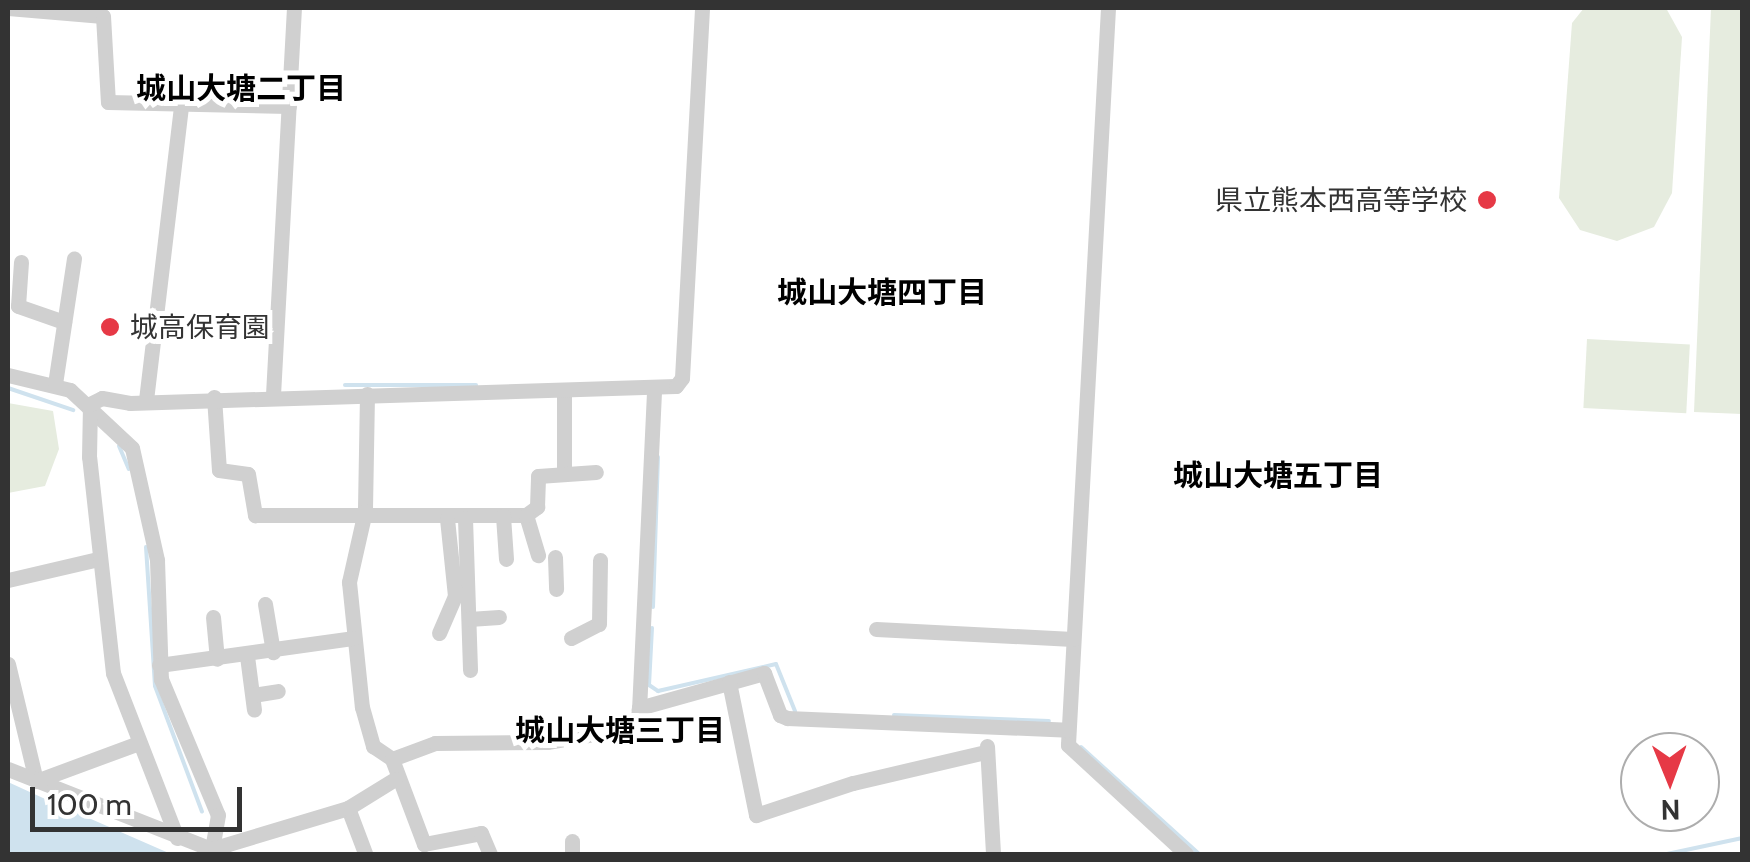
<!DOCTYPE html>
<meta charset="utf-8">
<style>
body{margin:0}
#map{position:relative;width:1750px;height:862px;overflow:hidden;background:#fff;font-family:Cabin,"Noto Sans JP",sans-serif}
div>[style]{position:absolute}
.green>*{inset:0;background:#e6ecdf;transform-origin:0 0}
.water>*{inset:0;background:#cfe2ee}
.stream>*{height:4px;margin:-2px;padding:0 2px;transform-origin:2px;border-radius:2px;background:#cfe2ee}
.minor>*{height:15px;margin:-7.5px;padding:0 7.5px;transform-origin:7.5px;border-radius:7.5px;background:#d0d0d0}
.dots>*{width:28px;height:28px;translate:-50% -50%;box-sizing:border-box;border:5px solid #fff;border-radius:50%}
span{translate:-50% -50%;white-space:nowrap;text-align:center;line-height:1.15;-webkit-text-stroke:10px #fff;paint-order:stroke}
.poi-label{font-size:28px;color:#333}
.right{translate:-100% -50%;text-align:right}
.left{translate:0 -50%;text-align:left}
.neighbourhood-label{font-size:30px;color:#000;font-weight:700}
.frame{position:absolute;inset:0;border:10px solid #333;pointer-events:none}
.north{position:absolute;left:1620px;top:732px;width:100px;height:100px;box-sizing:border-box;background:#fff;border:2px solid #adadad;border-radius:50%;rotate:179deg;font-size:28px;font-weight:700;line-height:40px;text-align:center;color:#333}
.north::after{content:'';display:block;margin:auto;width:35px;height:45px;background:#e63946;clip-path:polygon(50% 0,100% 100%,50% 72%,0 100%)}
.scale{position:absolute;left:30px;top:787px;width:212px;height:45px;box-sizing:border-box;border:5px solid #333;border-top:0;padding-left:12px;font-size:30px;line-height:35px;white-space:nowrap;color:#333;-webkit-text-stroke:8px #fff;paint-order:stroke}
</style>
<div id="map">
<div class="green">
<i style="clip-path:polygon(1584px 8px,1666px 8px,1682px 37px,1672px 193px,1654px 227px,1617px 241px,1580px 230px,1559px 198px,1572px 23px)"></i>
<i style="clip-path:polygon(1711px 8px,1742px 8px,1742px 414px,1694px 412px)"></i>
<i style="left:1587px;top:339px;width:103px;height:69px;rotate:3deg"></i>
<i style="clip-path:polygon(8px 403px,53px 411px,59px 449px,45px 486px,8px 493px)"></i>
</div>
<div class="water">
<i style="clip-path:polygon(8px 782px,43px 798px,171px 854px,8px 854px)"></i>
</div>
<div class="stream">
<i style="left:345px;top:385px;width:131px"></i>
<i style="left:8px;top:388px;width:69px;rotate:18.7deg"></i>
<i style="left:119px;top:446px;width:25px;rotate:67deg"></i>
<i style="left:146px;top:547px;width:139px;rotate:86.3deg"></i>
<i style="left:155px;top:686px;width:134px;rotate:69.5deg"></i>
<i style="left:653px;top:607px;width:150px;rotate:-88.1deg"></i>
<i style="left:652px;top:628px;width:57px;rotate:93deg"></i>
<i style="left:649px;top:685px;width:11px;rotate:34deg"></i>
<i style="left:658px;top:691px;width:121px;rotate:-12.9deg"></i>
<i style="left:776px;top:664px;width:51px;rotate:68deg"></i>
<i style="left:894px;top:715px;width:155px;rotate:2.2deg"></i>
<i style="left:1081px;top:747px;width:159px;rotate:42.2deg"></i>
<i style="left:1667px;top:854px;width:77px;rotate:-12deg"></i>
</div>
<div class="minor">
<i style="left:8px;top:8px;width:95px;rotate:4.8deg"></i>
<i style="left:103px;top:16px;width:86px;rotate:86.7deg"></i>
<i style="left:108px;top:102px;width:181px;rotate:1.3deg"></i>
<i style="left:1108px;top:8px;width:738px;rotate:93.11deg"></i>
<i style="left:1068px;top:745px;width:161px;rotate:42.7deg"></i>
<i style="left:21px;top:262px;width:44px;rotate:93.9deg"></i>
<i style="left:18px;top:306px;width:49px;rotate:19.2deg"></i>
<i style="left:8px;top:375px;width:64px;rotate:13.6deg"></i>
<i style="left:70px;top:390px;width:85px;rotate:43.1deg"></i>
<i style="left:132px;top:448px;width:115px;rotate:77.4deg"></i>
<i style="left:157px;top:560px;width:119px;rotate:88.1deg"></i>
<i style="left:161px;top:679px;width:147px;rotate:67.3deg"></i>
<i style="left:218px;top:815px;width:40px;rotate:100deg"></i>
<i style="left:55px;top:384px;width:127px;rotate:-81.4deg"></i>
<i style="left:564px;top:392px;width:81px;rotate:90deg"></i>
<i style="left:654px;top:392px;width:316px;rotate:92.7deg"></i>
<i style="left:639px;top:708px;width:130px;rotate:-15.6deg"></i>
<i style="left:764px;top:673px;width:45px;rotate:69.1deg"></i>
<i style="left:780px;top:715px;width:8px;rotate:23deg"></i>
<i style="left:787px;top:718px;width:281px;rotate:2.4deg"></i>
<i style="left:367px;top:394px;width:117px;rotate:91deg"></i>
<i style="left:365px;top:511px;width:73px;rotate:102.7deg"></i>
<i style="left:349px;top:582px;width:126px;rotate:84.1deg"></i>
<i style="left:362px;top:707px;width:41px;rotate:74.2deg"></i>
<i style="left:373px;top:746px;width:23px;rotate:34deg"></i>
<i style="left:392px;top:759px;width:91px;rotate:69.4deg"></i>
<i style="left:424px;top:844px;width:58px;rotate:-10.9deg"></i>
<i style="left:481px;top:833px;width:23px;rotate:67deg"></i>
<i style="left:273px;top:395px;width:388px;rotate:-86.9deg"></i>
<i style="left:214px;top:397px;width:73px;rotate:86.1deg"></i>
<i style="left:219px;top:470px;width:29px;rotate:8deg"></i>
<i style="left:248px;top:474px;width:42px;rotate:80.3deg"></i>
<i style="left:255px;top:515px;width:271px"></i>
<i style="left:526px;top:515px;width:42px;rotate:73.3deg"></i>
<i style="left:146px;top:400px;width:296px;rotate:-83.2deg"></i>
<i style="left:526px;top:515px;width:14px;rotate:-36deg"></i>
<i style="left:537px;top:507px;width:31px;rotate:-88deg"></i>
<i style="left:538px;top:476px;width:58px;rotate:-3.9deg"></i>
<i style="left:503px;top:516px;width:43px;rotate:86deg"></i>
<i style="left:465px;top:518px;width:152px;rotate:88.1deg"></i>
<i style="left:555px;top:557px;width:32px;rotate:88deg"></i>
<i style="left:8px;top:580px;width:92px;rotate:-13.1deg"></i>
<i style="left:265px;top:604px;width:49px;rotate:80.5deg"></i>
<i style="left:213px;top:617px;width:42px;rotate:84.6deg"></i>
<i style="left:469px;top:619px;width:30px;rotate:-4deg"></i>
<i style="left:876px;top:629px;width:197px;rotate:2.9deg"></i>
<i style="left:439px;top:633px;width:40px;rotate:-66.6deg"></i>
<i style="left:455px;top:596px;width:78px;rotate:-95.9deg"></i>
<i style="left:571px;top:638px;width:31px;rotate:-27deg"></i>
<i style="left:599px;top:624px;width:64px;rotate:-89.1deg"></i>
<i style="left:247px;top:656px;width:54px;rotate:82.6deg"></i>
<i style="left:8px;top:664px;width:120px;rotate:76.5deg"></i>
<i style="left:159px;top:665px;width:197px;rotate:-7.9deg"></i>
<i style="left:729px;top:682px;width:136px;rotate:78.5deg"></i>
<i style="left:756px;top:815px;width:102px;rotate:-18.3deg"></i>
<i style="left:853px;top:783px;width:136px;rotate:-13.2deg"></i>
<i style="left:253px;top:695px;width:25px;rotate:-9deg"></i>
<i style="left:987px;top:746px;width:108px;rotate:86.8deg"></i>
<i style="left:392px;top:759px;width:46px;rotate:-20.4deg"></i>
<i style="left:435px;top:743px;width:112px;rotate:-0.5deg"></i>
<i style="left:547px;top:742px;width:49px;rotate:-9.5deg"></i>
<i style="left:595px;top:734px;width:45px;rotate:-20.9deg"></i>
<i style="left:637px;top:718px;width:10px;rotate:-79deg"></i>
<i style="left:8px;top:769px;width:232px;rotate:21.5deg"></i>
<i style="left:36px;top:781px;width:107px;rotate:-20.3deg"></i>
<i style="left:348px;top:808px;width:48px;rotate:69.3deg"></i>
<i style="left:177px;top:838px;width:177px;rotate:-111.2deg"></i>
<i style="left:113px;top:673px;width:217px;rotate:-96.3deg"></i>
<i style="left:89px;top:457px;width:53px;rotate:-88.9deg"></i>
<i style="left:90px;top:404px;width:13px;rotate:-27deg"></i>
<i style="left:102px;top:398px;width:28px;rotate:10deg"></i>
<i style="left:130px;top:403px;width:546px;rotate:-1.78deg"></i>
<i style="left:676px;top:386px;width:10px;rotate:-53deg"></i>
<i style="left:682px;top:378px;width:371px;rotate:-86.9deg"></i>
<i style="left:215px;top:848px;width:139px;rotate:-16.7deg"></i>
<i style="left:348px;top:808px;width:55px;rotate:-31.7deg"></i>
<i style="left:572px;top:854px;width:13px;rotate:-90deg"></i>
</div>
<div class="dots">
<i style="left:1487px;top:200px;background:#e63946"></i>
<i style="left:110px;top:327px;background:#e63946"></i>
</div>
<div class="poi-label">
<span class="right" style="left:1467px;top:200px">県立熊本西高等学校</span>
<span class="left" style="left:130px;top:327px">城高保育園</span>
</div>
<div class="neighbourhood-label">
<span style="left:241px;top:89px">城山大塘二丁目</span>
<span style="left:882px;top:293px">城山大塘四丁目</span>
<span style="left:1278px;top:476px">城山大塘五丁目</span>
<span style="left:620px;top:731px">城山大塘三丁目</span>
</div>
<div class="frame"></div>
<div class="north">N</div>
<div class="scale">100 m</div>
</div>
